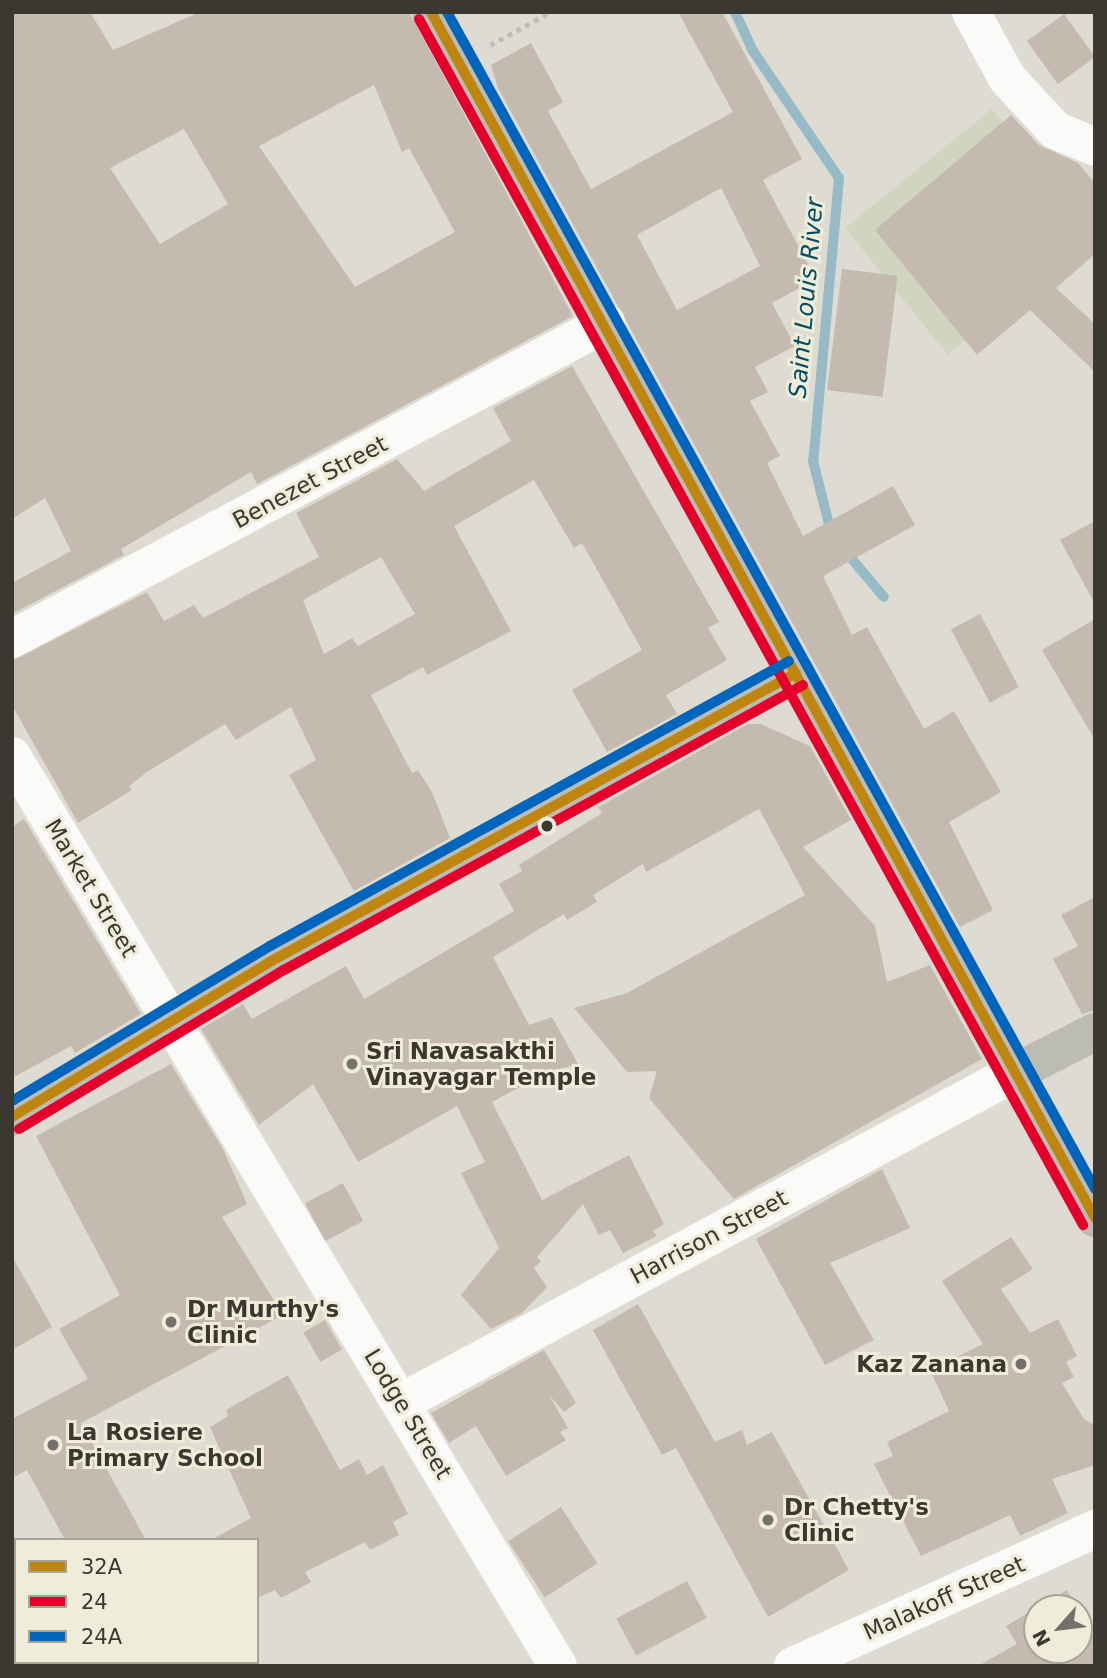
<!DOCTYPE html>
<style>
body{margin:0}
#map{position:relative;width:1107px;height:1678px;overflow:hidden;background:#dedcd2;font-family:"DejaVu Sans",sans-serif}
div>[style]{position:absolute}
.green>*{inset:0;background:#d0d5c0;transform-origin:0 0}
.stream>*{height:10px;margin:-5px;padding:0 5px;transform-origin:5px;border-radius:5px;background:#97bac7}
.building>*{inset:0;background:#c4bab0;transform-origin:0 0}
.path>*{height:4.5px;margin-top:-2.25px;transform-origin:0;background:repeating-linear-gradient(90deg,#bebdb9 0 5px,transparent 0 10px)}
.minor>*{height:38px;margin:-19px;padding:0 19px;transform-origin:19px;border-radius:19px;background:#fafaf8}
.major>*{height:38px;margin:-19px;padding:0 19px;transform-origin:19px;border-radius:19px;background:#bdbcb4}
.bus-1>*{height:10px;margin:-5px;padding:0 5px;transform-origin:5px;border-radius:5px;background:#be850f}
.bus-2>*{height:10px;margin:-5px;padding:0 5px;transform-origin:5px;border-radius:5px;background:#e4002b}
.bus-3>*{height:10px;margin:-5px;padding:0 5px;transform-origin:5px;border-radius:5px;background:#0065bd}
.dots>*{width:19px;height:19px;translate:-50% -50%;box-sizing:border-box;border:4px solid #f0ecda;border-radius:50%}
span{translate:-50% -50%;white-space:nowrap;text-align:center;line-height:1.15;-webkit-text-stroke:6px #f0ecda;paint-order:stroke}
.street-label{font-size:23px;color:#3a3831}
.poi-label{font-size:23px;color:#3a3831;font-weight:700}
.left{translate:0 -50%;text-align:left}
.right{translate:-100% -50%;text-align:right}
.water-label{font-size:24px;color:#044e66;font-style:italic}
.frame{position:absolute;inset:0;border:14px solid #3a3831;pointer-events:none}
.legend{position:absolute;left:14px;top:1538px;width:245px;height:126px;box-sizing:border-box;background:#f0ecda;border:2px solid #a7a496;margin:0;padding:9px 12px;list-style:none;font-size:21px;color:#3a3831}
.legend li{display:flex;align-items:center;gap:14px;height:35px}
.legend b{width:35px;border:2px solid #a7a496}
.north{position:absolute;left:1023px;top:1594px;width:70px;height:70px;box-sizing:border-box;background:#f0ecda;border:2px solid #a7a496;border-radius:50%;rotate:242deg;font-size:19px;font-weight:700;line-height:28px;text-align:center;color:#3a3831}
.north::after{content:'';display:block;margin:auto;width:24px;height:32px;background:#737169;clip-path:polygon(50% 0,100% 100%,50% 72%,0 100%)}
</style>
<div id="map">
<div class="green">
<i style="left:992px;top:109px;width:163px;height:189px;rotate:51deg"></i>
</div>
<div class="stream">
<i style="left:735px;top:12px;width:43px;rotate:65.2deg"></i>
<i style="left:753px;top:51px;width:153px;rotate:55.9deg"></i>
<i style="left:839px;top:178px;width:284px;rotate:95.2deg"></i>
<i style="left:813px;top:461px;width:77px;rotate:75.8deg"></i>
<i style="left:845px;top:551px;width:60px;rotate:49.7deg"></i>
</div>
<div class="building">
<i style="clip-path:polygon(evenodd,12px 12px,90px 12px,113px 50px,200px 12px,409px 12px,573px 316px,257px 484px,251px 472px,121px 549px,124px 555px,12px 614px,12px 583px,71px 551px,45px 498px,12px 519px,12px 12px,374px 85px,402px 152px,409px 148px,455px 232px,355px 287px,259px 146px,374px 85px,12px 12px,184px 129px,228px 204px,160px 244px,110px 168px,184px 129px)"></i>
<i style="clip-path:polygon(evenodd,678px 12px,722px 12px,802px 159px,763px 180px,816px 279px,772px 303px,795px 346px,755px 367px,768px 392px,750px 401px,780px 456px,767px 463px,803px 536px,893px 486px,915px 525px,823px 576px,852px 635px,867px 627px,924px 729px,954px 711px,1001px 792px,949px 822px,993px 910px,960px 927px,498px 88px,491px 65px,531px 43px,563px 102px,548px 111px,591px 189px,733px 112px,678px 12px,721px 188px,760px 266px,677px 310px,637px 235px,721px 188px)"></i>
<i style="left:1064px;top:14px;width:53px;height:46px;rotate:54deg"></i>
<i style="clip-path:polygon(1011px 115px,1039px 145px,1078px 163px,1095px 183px,1095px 254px,1056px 288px,1095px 324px,1095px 372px,1030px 310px,977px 355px,875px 230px)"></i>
<i style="left:842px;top:269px;width:56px;height:122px;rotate:7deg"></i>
<i style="clip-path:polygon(evenodd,572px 366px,719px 622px,708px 628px,727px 660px,666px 695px,677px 714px,607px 752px,572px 690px,642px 650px,582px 543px,574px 548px,534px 480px,454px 526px,511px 631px,427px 675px,423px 667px,371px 695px,412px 773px,418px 770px,432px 792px,450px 838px,354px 891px,289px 775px,316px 760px,291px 707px,236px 740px,225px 724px,147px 772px,129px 786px,132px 790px,78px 823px,12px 705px,12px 661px,147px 592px,164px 621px,194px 605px,203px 618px,319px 557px,296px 513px,397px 459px,424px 491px,511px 441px,493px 408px,572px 366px,381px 557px,415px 614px,358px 646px,352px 638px,324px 654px,303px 600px,381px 557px)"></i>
<i style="clip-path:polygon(1095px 521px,1095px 604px,1060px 540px)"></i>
<i style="left:980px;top:614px;width:83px;height:33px;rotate:62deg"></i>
<i style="clip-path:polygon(1095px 619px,1095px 740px,1042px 650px)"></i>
<i style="clip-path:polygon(748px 724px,761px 724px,810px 746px,851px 820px,803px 847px,875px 926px,887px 982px,930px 965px,982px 1059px,734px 1199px,649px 1098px,657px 1071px,627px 1072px,574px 1008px,627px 993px,805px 895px,759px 809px,646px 872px,643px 864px,593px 895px,597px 902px,567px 920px,564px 914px,493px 957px,529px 1025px,552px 1017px,578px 1064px,548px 1072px,492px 1102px,542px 1200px,629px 1155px,664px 1224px,653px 1231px,657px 1236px,623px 1253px,610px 1230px,599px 1235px,583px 1204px,537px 1257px,541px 1261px,534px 1268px,547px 1287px,522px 1313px,491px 1329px,461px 1295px,499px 1248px,461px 1173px,485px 1162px,457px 1106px,358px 1162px,313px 1084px,259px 1125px,201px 1029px,243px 1004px,252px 1019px,346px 966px,364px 999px,514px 911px,499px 884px,522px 871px,519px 865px,602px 813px,598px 807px)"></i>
<i style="clip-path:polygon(24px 819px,141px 1014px,75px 1053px,71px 1046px,12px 1078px,12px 827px)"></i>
<i style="clip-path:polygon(1095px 897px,1095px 1010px,1082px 1014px,1053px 959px,1078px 946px,1061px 915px)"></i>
<i style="clip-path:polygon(171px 1064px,224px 1151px,247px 1204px,222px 1217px,283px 1315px,81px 1423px,146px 1540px,65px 1540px,27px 1470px,12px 1478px,12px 1419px,88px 1379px,59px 1329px,120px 1295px,36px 1136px)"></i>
<i style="clip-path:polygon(882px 1169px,910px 1228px,830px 1263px,874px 1340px,825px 1365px,756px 1239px)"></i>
<i style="left:343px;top:1183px;width:43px;height:43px;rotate:62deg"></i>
<i style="clip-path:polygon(1011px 1237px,1033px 1269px,1001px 1289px,1030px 1333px,1058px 1319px,1077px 1356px,1066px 1362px,1074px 1377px,1062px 1383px,1084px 1419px,1095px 1425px,1095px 1465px,1052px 1479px,1068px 1513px,1020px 1536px,1010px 1515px,921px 1556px,874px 1464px,893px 1456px,887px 1442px,949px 1411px,930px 1370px,983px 1344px,942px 1281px)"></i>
<i style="clip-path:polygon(12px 1256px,52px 1327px,12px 1350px)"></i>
<i style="clip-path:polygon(638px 1304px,715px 1442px,742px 1430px,747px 1445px,772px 1432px,849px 1570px,768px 1617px,676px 1448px,662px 1455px,593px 1330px)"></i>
<i style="left:325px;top:1320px;width:34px;height:25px;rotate:60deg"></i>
<i style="clip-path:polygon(544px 1350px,576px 1403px,564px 1412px,549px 1395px,568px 1428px,560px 1432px,566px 1440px,506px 1476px,476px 1426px,449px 1443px,431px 1413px)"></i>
<i style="clip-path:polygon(288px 1375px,340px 1470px,359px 1459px,367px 1475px,383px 1465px,408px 1514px,393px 1522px,399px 1535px,370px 1550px,365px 1542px,305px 1572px,311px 1582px,281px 1598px,275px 1590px,257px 1598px,257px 1540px,211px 1540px,251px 1518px,210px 1427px,228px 1416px,226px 1410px)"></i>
<i style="left:561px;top:1507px;width:67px;height:63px;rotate:57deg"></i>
<i style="left:687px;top:1581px;width:42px;height:80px;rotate:62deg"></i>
<i style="clip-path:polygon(1067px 1590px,1077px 1608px,1037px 1608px,1037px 1650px,1079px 1650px,1079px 1611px,1095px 1639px,1095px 1666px,978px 1666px,1017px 1644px,1006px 1626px)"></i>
</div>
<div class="path">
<i style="left:490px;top:45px;width:69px;rotate:-28.4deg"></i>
</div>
<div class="minor">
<i style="left:971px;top:12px;width:75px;rotate:61.4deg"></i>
<i style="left:1007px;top:78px;width:71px;rotate:47.3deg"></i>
<i style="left:1055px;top:130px;width:43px;rotate:23deg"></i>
<i style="left:12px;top:639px;width:673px;rotate:-28.01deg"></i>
<i style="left:12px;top:756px;width:1061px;rotate:59.04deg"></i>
<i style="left:402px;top:1402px;width:697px;rotate:-28.26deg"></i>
<i style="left:793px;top:1666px;width:332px;rotate:-24.4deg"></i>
</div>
<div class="major">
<i style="left:431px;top:12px;width:1377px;rotate:61.16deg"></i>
<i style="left:1016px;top:1072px;width:89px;rotate:-26.9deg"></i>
<i style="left:12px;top:1117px;width:309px;rotate:-31deg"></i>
<i style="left:277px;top:958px;width:592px;rotate:-28.77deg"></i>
</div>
<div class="bus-1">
<i style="left:431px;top:12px;width:1377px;rotate:61.16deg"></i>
<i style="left:12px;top:1117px;width:309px;rotate:-31deg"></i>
<i style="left:277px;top:958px;width:592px;rotate:-28.77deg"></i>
</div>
<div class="bus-2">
<i style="left:419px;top:19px;width:1377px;rotate:61.16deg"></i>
<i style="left:19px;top:1129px;width:309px;rotate:-31deg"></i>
<i style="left:284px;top:970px;width:592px;rotate:-28.77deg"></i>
</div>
<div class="bus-3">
<i style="left:447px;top:12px;width:1344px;rotate:61.16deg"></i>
<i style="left:12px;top:1101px;width:301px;rotate:-31deg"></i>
<i style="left:270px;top:946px;width:592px;rotate:-28.77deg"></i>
</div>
<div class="dots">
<i style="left:547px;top:826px;background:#3a3831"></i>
<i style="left:352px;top:1064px;background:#737169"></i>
<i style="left:171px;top:1322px;background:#737169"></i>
<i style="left:1021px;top:1364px;background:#737169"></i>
<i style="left:53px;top:1445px;background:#737169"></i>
<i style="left:768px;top:1520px;background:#737169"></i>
</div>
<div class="street-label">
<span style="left:310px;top:482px;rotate:-28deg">Benezet Street</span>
<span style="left:91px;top:888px;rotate:59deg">Market Street</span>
<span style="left:709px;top:1237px;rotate:-28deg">Harrison Street</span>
<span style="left:408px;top:1414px;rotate:59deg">Lodge Street</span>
<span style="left:944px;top:1598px;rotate:-24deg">Malakoff Street</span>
</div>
<div class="poi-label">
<span class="left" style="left:366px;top:1064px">Sri Navasakthi<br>Vinayagar Temple</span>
<span class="left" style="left:187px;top:1322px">Dr Murthy's<br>Clinic</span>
<span class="right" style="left:1007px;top:1364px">Kaz Zanana</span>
<span class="left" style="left:67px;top:1445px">La Rosiere<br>Primary School</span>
<span class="left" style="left:784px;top:1520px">Dr Chetty's<br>Clinic</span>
</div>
<div class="water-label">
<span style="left:807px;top:298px;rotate:-85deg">Saint Louis River</span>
</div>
<div class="frame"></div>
<ul class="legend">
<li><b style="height:9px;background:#be850f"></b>32A</li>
<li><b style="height:9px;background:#e4002b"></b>24</li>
<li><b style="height:9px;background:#0065bd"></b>24A</li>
</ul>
<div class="north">N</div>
</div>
